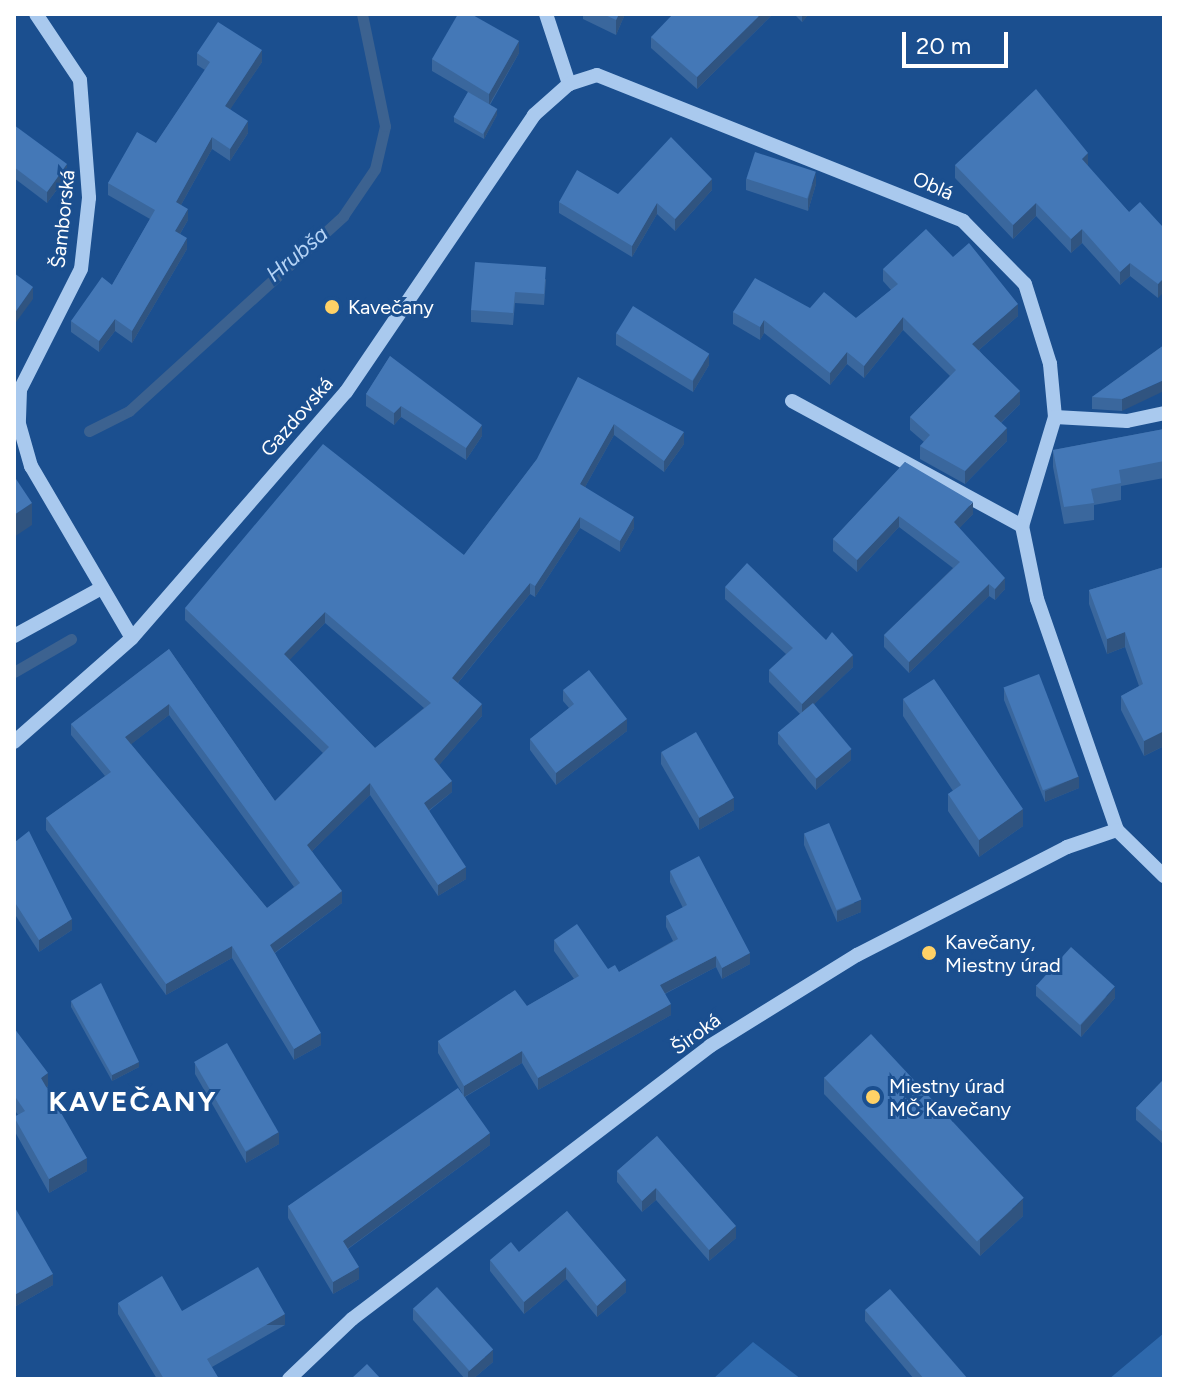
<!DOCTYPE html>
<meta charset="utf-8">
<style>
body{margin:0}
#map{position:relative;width:1178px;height:1393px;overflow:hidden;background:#1b4f8f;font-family:Figtree,sans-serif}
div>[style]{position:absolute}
.green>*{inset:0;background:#2e69ad}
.stream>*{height:11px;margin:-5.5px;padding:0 5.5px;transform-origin:5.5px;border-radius:5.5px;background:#3c6290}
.minor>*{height:14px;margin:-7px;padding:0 7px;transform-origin:7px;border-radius:7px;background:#a9c9ee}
.wall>*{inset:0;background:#3a679d}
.shaded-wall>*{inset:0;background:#305480;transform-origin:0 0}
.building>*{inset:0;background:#4478b7;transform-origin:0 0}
.dots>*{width:22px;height:22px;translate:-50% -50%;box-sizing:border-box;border:4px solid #1b4f8f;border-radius:50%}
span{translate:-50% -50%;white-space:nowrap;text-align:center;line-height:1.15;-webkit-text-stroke:6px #1b4f8f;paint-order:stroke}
.street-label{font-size:20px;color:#fff}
.poi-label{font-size:20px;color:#fff}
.left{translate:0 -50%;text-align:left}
.water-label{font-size:22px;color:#b5d3f5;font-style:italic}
.district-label{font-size:28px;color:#fff;font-weight:700;letter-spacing:2px}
.frame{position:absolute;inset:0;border:16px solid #fff;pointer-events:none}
.scale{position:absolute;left:902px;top:32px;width:106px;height:36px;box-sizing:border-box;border:4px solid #fff;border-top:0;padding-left:10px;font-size:24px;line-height:28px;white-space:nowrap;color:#fff;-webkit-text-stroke:6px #1b4f8f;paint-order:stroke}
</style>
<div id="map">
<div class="green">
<i style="clip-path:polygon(1164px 1332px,1164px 1379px,1109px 1379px,1164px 1333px)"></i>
<i style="clip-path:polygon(753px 1342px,801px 1379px,713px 1379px)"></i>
</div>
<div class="stream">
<i style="left:89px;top:431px;width:45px;rotate:-26.6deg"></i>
<i style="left:129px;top:411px;width:290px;rotate:-42.3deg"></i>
<i style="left:343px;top:216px;width:57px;rotate:-55.8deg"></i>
<i style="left:375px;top:169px;width:44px;rotate:-76.9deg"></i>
<i style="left:385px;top:126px;width:114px;rotate:-101.6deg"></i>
<i style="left:14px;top:672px;width:66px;rotate:-30.1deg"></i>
</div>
<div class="minor">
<i style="left:36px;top:14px;width:79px;rotate:56.3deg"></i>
<i style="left:80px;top:80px;width:118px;rotate:85.6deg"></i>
<i style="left:89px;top:198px;width:71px;rotate:96.4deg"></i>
<i style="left:81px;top:269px;width:136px;rotate:116.8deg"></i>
<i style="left:20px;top:390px;width:34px;rotate:92deg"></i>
<i style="left:19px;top:424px;width:44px;rotate:74.1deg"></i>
<i style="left:31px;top:466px;width:199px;rotate:59.6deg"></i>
<i style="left:546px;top:14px;width:74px;rotate:71.8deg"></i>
<i style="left:792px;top:401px;width:262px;rotate:28.5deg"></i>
<i style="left:1055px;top:417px;width:72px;rotate:3.2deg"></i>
<i style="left:1127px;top:421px;width:38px;rotate:-12deg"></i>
<i style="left:14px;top:636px;width:98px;rotate:-28.7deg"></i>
<i style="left:14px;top:742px;width:157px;rotate:-41.4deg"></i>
<i style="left:132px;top:638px;width:326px;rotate:-49deg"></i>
<i style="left:346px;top:392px;width:335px;rotate:-55.8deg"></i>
<i style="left:534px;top:115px;width:47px;rotate:-41.5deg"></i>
<i style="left:569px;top:84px;width:29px;rotate:-18deg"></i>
<i style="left:597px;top:75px;width:394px;rotate:21.7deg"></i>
<i style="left:963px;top:221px;width:88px;rotate:45.5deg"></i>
<i style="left:1025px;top:284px;width:84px;rotate:72.6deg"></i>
<i style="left:1050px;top:364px;width:53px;rotate:84.6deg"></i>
<i style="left:1055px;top:417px;width:114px;rotate:106.8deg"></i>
<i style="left:1022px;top:526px;width:75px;rotate:78.4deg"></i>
<i style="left:1037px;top:599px;width:244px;rotate:70.9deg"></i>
<i style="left:1117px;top:830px;width:66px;rotate:44.4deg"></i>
<i style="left:289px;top:1379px;width:87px;rotate:-43.6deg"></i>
<i style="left:352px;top:1319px;width:450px;rotate:-37.3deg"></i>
<i style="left:710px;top:1046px;width:173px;rotate:-31.8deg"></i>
<i style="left:857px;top:955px;width:236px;rotate:-27.2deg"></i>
<i style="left:1067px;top:847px;width:53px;rotate:-18.8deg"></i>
</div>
<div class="wall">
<i style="clip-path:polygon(583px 14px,625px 14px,616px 35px,583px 19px)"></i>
<i style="clip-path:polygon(773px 14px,697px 89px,651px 48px,651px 37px)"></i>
<i style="clip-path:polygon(794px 14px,809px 14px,802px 22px)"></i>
<i style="clip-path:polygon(197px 53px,262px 62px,230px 109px,248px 133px,230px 161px,212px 149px,181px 205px,188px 220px,180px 234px,187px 249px,132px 343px,115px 331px,99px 352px,71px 332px,71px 321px,112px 285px,150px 219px,108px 195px,108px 183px,156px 143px,205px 70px,197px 65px)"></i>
<i style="clip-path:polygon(519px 53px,490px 105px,497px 115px,484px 139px,454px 122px,454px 117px,468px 92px,432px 71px,432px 59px)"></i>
<i style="clip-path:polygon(14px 125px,67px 176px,47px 203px,14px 178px)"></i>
<i style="clip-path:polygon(955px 165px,1088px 167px,1129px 212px,1162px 226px,1158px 298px,1130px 276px,1120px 285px,1082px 243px,1071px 253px,1036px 216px,1013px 239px,955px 178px)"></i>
<i style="clip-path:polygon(746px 179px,816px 184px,808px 211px,746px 190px)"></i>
<i style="clip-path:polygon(712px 190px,675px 231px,657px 214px,632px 257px,559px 213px,559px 202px,618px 194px)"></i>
<i style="clip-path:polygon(953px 257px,1018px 316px,979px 350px,1020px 404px,1001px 423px,1007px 441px,965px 484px,920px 459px,920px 446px,924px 442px,910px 430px,910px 417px,950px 376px,903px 330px,864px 378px,847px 364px,830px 385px,764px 333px,760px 340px,733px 324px,733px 312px,810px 308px,856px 318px,891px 290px,883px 281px,883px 269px)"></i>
<i style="clip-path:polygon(546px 279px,544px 305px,515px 303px,513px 325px,471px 322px,471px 310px)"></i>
<i style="clip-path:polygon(616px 333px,709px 365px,693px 392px,616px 345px)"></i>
<i style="clip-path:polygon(1164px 345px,1122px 411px,1092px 409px,1092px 397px)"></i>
<i style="clip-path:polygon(390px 356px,482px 436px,466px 460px,401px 417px,394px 425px,366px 406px,366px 394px)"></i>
<i style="clip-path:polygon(evenodd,578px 377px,684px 444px,664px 472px,614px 435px,585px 487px,634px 528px,620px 552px,580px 528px,535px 597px,530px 594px,458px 683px,482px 716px,439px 765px,452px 792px,429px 811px,466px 879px,438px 896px,370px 795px,312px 851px,342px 903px,275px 953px,321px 1045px,294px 1060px,232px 958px,166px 995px,46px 830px,46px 818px,105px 776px,71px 735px,71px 724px,169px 649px,275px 801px,323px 753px,185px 620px,185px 608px,464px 555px,537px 459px,578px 377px,325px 623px,424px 708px,375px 748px,289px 660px,325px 623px,578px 377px,169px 715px,294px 887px,267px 908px,131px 744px,169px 715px)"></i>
<i style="clip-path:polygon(1164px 429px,1164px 478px,1121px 486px,1121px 500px,1094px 505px,1094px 520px,1064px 524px,1053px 467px,1053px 450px)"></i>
<i style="clip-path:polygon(905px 462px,973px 514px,959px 528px,1005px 589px,995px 600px,989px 596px,909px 673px,884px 647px,884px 635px,953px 568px,899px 527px,857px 572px,833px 551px,833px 539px)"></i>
<i style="clip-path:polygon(1164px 567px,1164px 746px,1144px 756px,1121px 710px,1121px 696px,1139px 686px,1125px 647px,1107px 654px,1089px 604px,1089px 590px)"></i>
<i style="clip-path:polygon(725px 587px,826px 640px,853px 667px,814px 704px,851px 760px,816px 790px,778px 744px,778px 733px,800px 714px,769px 682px,769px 670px,786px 654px,725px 599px)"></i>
<i style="clip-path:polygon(1004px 688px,1079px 788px,1045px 802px,1004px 700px)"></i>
<i style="clip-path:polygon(563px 690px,627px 731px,556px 785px,530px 750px,530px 739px,569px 708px,563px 701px)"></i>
<i style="clip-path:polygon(903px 699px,1023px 826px,979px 857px,948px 811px,948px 794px,953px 791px,903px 716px)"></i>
<i style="clip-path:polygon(661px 752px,734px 810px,699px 830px,661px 764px)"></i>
<i style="clip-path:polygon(804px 833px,861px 912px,837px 922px,804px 845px)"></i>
<i style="clip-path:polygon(14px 841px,72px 930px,39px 952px,14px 913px)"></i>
<i style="clip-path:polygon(670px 871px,750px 964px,722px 979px,716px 967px,665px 994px,671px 1015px,538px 1090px,522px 1063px,465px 1097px,490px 1145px,348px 1249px,359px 1279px,333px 1294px,288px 1218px,288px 1206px,462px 1093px,438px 1053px,438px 1041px,527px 1006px,574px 979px,554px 951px,554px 940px,608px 969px,619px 972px,673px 941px,666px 927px,666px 916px,683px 908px,670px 882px)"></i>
<i style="clip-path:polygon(1036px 985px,1115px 998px,1081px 1037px,1036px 996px)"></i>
<i style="clip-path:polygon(71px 1001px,139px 1067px,112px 1081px,71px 1007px)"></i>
<i style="clip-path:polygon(14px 1028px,48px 1086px,47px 1087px,87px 1171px,49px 1193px,14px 1130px,14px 1117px,18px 1115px,14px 1109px)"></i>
<i style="clip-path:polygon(195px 1063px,279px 1144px,246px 1163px,195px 1074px)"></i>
<i style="clip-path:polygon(824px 1077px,1023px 1216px,980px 1256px,824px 1094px)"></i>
<i style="clip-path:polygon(1164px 1079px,1164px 1145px,1136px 1120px,1136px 1108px)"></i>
<i style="clip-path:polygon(657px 1136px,736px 1238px,709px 1261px,656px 1200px,642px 1212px,617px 1182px,617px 1171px)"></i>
<i style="clip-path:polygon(14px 1206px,53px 1285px,16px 1306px,14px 1304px)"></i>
<i style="clip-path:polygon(567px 1211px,626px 1292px,597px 1317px,566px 1279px,524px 1314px,490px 1271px,490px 1260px,519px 1252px)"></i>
<i style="clip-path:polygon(118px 1303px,182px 1311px,285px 1325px,212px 1367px,219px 1379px,157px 1379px,118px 1314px)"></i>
<i style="clip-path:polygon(413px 1308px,493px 1362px,473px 1379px,465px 1379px,413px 1320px)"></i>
<i style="clip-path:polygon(865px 1310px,968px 1379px,914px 1379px,865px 1321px)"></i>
</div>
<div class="shaded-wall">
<i style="clip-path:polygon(619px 14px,625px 14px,616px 35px,616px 20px)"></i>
<i style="clip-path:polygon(761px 14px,773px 14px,697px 89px,697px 77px)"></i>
<i style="clip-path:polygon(802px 14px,809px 14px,802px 22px)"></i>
<i style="clip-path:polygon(519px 41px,519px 53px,489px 105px,489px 94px)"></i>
<i style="clip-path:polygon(262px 50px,262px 62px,225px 117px,225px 106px)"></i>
<i style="clip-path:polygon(497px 109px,497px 115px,484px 139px,484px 133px)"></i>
<i style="clip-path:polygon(248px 121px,248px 133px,230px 161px,230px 149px)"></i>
<i style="clip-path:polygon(212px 137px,212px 149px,176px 214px,176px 202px)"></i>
<i style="clip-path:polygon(1088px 153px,1088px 167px,1082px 159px)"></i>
<i style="clip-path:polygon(67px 164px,67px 176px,47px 203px,47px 192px)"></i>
<i style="clip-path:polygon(816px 172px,816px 184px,808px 211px,808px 199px)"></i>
<i style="clip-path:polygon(712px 179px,712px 190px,675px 231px,675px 219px)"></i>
<i style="clip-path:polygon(657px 203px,657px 214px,632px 257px,632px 246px)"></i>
<i style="clip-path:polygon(1036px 203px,1036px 216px,1013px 239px,1013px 225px)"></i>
<i style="clip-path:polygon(188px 209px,188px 220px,175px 242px,175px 231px)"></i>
<i style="clip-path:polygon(1082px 229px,1082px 243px,1071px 253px,1071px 239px)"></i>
<i style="clip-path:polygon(187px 238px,187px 249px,132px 343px,132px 331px)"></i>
<i style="clip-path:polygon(1130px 263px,1130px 276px,1120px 285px,1120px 272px)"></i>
<i style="clip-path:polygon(1164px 278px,1164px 292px,1158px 298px,1158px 284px)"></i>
<i style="clip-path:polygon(33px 287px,33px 299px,14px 325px,14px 314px)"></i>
<i style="clip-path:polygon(1018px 304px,1018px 316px,972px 356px,972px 344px)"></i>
<i style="clip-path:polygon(903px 317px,903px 330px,864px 378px,864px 366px)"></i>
<i style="clip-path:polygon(115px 319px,115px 331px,99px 352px,99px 341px)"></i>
<i style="clip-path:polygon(764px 320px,764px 333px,760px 340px,760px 327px)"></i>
<i style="clip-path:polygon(847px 352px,847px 364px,830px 385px,830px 373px)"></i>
<i style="clip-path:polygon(709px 354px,709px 365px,693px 392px,693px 381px)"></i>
<i style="clip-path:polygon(1164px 380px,1164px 391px,1122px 411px,1122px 399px)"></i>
<i style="clip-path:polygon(1020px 391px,1020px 404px,994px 429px,994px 416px)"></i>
<i style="clip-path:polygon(401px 406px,401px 417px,394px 425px,394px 413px)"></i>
<i style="clip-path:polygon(614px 424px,614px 435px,580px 496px,580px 484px)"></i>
<i style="clip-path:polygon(482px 425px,482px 436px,466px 460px,466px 448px)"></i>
<i style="clip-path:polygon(1007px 428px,1007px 441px,965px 484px,965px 471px)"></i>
<i style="clip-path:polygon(684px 432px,684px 444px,664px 472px,664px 461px)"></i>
<i style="clip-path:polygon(973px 502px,973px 514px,954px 534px,954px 522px)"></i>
<i style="clip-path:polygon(32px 503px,32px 525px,14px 537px,14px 515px)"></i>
<i style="clip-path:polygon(899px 516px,899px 527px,857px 572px,857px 560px)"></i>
<i style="clip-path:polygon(580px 517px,580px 528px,535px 597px,535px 586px)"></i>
<i style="clip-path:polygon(634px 517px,634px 528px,620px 552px,620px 541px)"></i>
<i style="clip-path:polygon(1005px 578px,1005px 589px,995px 600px,995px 589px)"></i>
<i style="clip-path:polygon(530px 583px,530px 594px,452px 690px,452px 678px)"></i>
<i style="clip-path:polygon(989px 584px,989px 596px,909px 673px,909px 662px)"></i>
<i style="clip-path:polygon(325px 612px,325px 623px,284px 666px,284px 654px)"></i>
<i style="clip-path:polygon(1125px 632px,1125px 647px,1107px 654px,1107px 639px)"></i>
<i style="clip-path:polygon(853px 655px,853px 667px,802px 716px,802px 704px)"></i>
<i style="clip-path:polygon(169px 704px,169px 715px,125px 749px,125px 737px)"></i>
<i style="clip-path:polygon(482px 704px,482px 716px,434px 771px,434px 759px)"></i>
<i style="clip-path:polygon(627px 719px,627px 731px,556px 785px,556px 773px)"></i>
<i style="clip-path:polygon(1164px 731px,1164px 746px,1144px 756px,1144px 741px)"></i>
<i style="clip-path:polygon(851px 749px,851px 760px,816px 790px,816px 778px)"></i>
<i style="clip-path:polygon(1079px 776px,1079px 788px,1045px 802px,1045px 791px)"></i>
<i style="clip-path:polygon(452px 781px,452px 792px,424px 814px,424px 803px)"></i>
<i style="clip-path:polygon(370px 783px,370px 795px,307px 856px,307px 845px)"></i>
<i style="clip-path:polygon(734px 798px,734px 810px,699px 830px,699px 818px)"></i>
<i style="clip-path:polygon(1023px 809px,1023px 826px,979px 857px,979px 840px)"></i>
<i style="clip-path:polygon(466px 867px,466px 879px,438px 896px,438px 885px)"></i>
<i style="clip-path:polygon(342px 891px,342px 903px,270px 956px,270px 945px)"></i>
<i style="clip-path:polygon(861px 900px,861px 912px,837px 922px,837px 911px)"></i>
<i style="clip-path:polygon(72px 919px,72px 930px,39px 952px,39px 940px)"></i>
<i style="clip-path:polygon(232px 946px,232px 958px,166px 995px,166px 984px)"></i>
<i style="clip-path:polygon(750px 953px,750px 964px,722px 979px,722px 968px)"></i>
<i style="clip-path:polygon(716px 956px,716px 967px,660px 996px,660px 985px)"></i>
<i style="clip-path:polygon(1115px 987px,1115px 998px,1081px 1037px,1081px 1025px)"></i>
<i style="clip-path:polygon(671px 1004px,671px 1015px,538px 1090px,538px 1078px)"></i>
<i style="clip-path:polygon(321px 1033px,321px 1045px,294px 1060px,294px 1049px)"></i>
<i style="clip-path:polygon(522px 1051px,522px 1063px,464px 1097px,464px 1086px)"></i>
<i style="clip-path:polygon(139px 1062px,139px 1067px,112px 1081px,112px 1075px)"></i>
<i style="clip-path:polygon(48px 1073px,48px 1086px,41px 1091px,41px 1078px)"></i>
<i style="clip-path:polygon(279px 1132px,279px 1144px,246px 1163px,246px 1152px)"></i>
<i style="clip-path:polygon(490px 1133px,490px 1145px,343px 1252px,343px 1241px)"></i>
<i style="clip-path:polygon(87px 1158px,87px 1171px,49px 1193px,49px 1179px)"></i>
<i style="clip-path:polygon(656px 1188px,656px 1200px,642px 1212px,642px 1201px)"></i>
<i style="clip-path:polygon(1023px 1199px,1023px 1216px,980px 1256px,980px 1239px)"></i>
<i style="clip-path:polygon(736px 1226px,736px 1238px,709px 1261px,709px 1250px)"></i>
<i style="clip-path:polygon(359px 1267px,359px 1279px,333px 1294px,333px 1282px)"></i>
<i style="clip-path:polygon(566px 1267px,566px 1279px,524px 1314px,524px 1302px)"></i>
<i style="clip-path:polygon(53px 1274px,53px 1285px,16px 1306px,16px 1294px)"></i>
<i style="clip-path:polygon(626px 1280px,626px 1292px,597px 1317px,597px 1306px)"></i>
<i style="left:285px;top:1314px;width:11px;height:90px;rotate:90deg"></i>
<i style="clip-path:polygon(493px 1350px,493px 1362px,473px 1379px,468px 1379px,468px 1372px)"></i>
</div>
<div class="building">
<i style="clip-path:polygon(458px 14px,471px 14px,519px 41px,489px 94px,432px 59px)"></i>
<i style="clip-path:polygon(603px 14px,619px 14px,616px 20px)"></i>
<i style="clip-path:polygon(673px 14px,761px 14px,697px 77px,651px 37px)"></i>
<i style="clip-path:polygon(218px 22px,262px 50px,225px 106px,248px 121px,230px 149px,212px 137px,176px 202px,188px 209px,175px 231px,187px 238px,132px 331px,115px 319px,99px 341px,71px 321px,102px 277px,112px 285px,155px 210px,108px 183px,137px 132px,156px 143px,210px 62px,197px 53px)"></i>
<i style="clip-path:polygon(1036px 89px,1088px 153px,1082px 159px,1129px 212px,1140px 202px,1162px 226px,1164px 224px,1164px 278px,1158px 284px,1130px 263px,1120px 272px,1082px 229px,1071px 239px,1036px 203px,1013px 225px,955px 165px)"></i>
<i style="left:468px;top:92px;width:34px;height:29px;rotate:30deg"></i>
<i style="clip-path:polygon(14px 125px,67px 164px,47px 192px,14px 167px)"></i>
<i style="clip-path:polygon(671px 137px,712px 179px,675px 219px,657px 203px,632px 246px,559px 202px,577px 170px,618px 194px)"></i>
<i style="left:755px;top:152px;width:64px;height:28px;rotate:18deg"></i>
<i style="clip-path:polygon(926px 229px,953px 257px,969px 243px,1018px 304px,972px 344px,1020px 391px,994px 416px,1007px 428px,965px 471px,920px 446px,930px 435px,910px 417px,956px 370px,903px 317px,864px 366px,847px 352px,830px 373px,764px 320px,760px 327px,733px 312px,755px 278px,810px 308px,824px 292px,856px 318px,898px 284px,883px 269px)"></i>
<i style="clip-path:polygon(475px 262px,546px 267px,544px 294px,515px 292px,513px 313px,471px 310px)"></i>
<i style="clip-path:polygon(14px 273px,33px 287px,14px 314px)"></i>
<i style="left:633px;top:306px;width:90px;height:32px;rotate:32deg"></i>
<i style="clip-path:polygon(1164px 345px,1164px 380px,1122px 399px,1092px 397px)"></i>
<i style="clip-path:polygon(390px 356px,482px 425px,466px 448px,401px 406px,394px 413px,366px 394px)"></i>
<i style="clip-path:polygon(evenodd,578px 377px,684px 432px,664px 461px,614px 424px,580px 484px,634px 517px,620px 541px,580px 517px,535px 586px,530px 583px,452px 678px,482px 704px,434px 759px,452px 781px,424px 803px,466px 867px,438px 885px,370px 783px,307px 845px,342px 891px,270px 945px,321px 1033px,294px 1049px,232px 946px,166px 984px,46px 818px,111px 772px,71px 724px,169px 649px,275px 801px,329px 747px,185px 608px,323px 444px,464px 555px,537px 459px,578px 377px,325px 612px,431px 703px,375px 748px,284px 654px,325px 612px,578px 377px,169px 704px,300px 883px,267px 908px,125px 737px,169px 704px)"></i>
<i style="clip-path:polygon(1164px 429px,1164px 461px,1119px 470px,1121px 483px,1091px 489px,1094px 503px,1064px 507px,1053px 450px)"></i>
<i style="clip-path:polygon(905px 462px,973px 502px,954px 522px,1005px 578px,995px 589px,989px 584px,909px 662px,884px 635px,960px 562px,899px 516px,857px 560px,833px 539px)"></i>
<i style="clip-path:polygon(14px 476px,32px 503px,14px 515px)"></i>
<i style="clip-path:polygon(747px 563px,826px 640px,832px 632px,853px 655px,802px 704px,769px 670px,793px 648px,725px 587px)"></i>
<i style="clip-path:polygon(1164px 567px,1164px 731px,1144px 741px,1121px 696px,1143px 684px,1125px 632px,1107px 639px,1089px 590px)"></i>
<i style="clip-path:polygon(589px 670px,627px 719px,556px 773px,530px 739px,574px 704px,563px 690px)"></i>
<i style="left:1039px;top:674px;width:110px;height:38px;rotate:69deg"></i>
<i style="clip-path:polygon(934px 679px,1023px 809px,979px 840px,948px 794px,961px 785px,903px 699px)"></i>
<i style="left:813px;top:703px;width:60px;height:46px;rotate:50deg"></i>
<i style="left:696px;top:732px;width:76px;height:40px;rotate:60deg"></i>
<i style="left:829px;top:823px;width:83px;height:27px;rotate:67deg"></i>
<i style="clip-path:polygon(29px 831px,72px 919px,39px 940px,14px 901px,14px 841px,15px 842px)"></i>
<i style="clip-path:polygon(699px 856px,750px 953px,722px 968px,716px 956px,660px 985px,671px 1004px,538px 1078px,522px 1051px,464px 1086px,438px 1041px,515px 990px,527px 1006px,579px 976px,554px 940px,577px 924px,608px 969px,615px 965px,619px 972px,678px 939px,666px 916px,687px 905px,670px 871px)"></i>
<i style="left:1071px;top:947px;width:59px;height:52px;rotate:42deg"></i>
<i style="clip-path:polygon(101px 983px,139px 1062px,112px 1075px,71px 1001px)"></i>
<i style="clip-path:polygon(14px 1028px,48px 1073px,41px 1078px,87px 1158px,49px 1179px,14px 1117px,25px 1111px,14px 1095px)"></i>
<i style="left:871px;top:1034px;width:224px;height:64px;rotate:47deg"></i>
<i style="left:227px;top:1043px;width:103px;height:38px;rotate:60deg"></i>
<i style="clip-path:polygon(1164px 1079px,1164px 1133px,1136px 1108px)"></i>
<i style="clip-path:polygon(458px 1088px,490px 1133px,343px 1241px,359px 1267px,333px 1282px,288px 1206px)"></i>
<i style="clip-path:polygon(657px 1136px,736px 1226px,709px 1250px,656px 1188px,642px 1201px,617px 1171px)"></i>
<i style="clip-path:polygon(14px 1206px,53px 1274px,16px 1294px,14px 1292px)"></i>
<i style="clip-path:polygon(567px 1211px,626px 1280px,597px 1306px,566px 1267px,524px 1302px,490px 1260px,511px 1242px,519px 1252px)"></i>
<i style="clip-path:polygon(258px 1267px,285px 1314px,207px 1359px,219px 1379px,164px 1379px,118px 1303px,162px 1276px,182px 1311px)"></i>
<i style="left:437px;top:1287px;width:84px;height:32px;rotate:48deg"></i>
<i style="clip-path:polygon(890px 1289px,968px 1379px,924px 1379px,865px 1310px)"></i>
<i style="clip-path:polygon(367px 1364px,381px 1379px,351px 1379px)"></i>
</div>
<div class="dots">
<i style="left:332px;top:307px;background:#ffd166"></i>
<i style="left:929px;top:953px;background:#ffd166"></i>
<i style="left:873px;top:1097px;background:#ffd166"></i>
</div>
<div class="street-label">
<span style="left:933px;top:186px;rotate:24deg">Oblá</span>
<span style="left:63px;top:219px;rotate:-84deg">Šamborská</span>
<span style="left:297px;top:417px;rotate:-49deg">Gazdovská</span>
<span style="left:696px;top:1034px;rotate:-36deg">Široká</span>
</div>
<div class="poi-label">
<span class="left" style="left:348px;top:307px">Kavečany</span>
<span class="left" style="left:945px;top:954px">Kavečany,<br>Miestny úrad</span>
<span class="left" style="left:889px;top:1098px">Miestny úrad<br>MČ Kavečany</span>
</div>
<div class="water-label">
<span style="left:297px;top:254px;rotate:-40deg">Hrubša</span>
</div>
<div class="district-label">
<span style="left:133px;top:1101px">KAVEČANY</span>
</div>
<div class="frame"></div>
<div class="scale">20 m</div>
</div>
